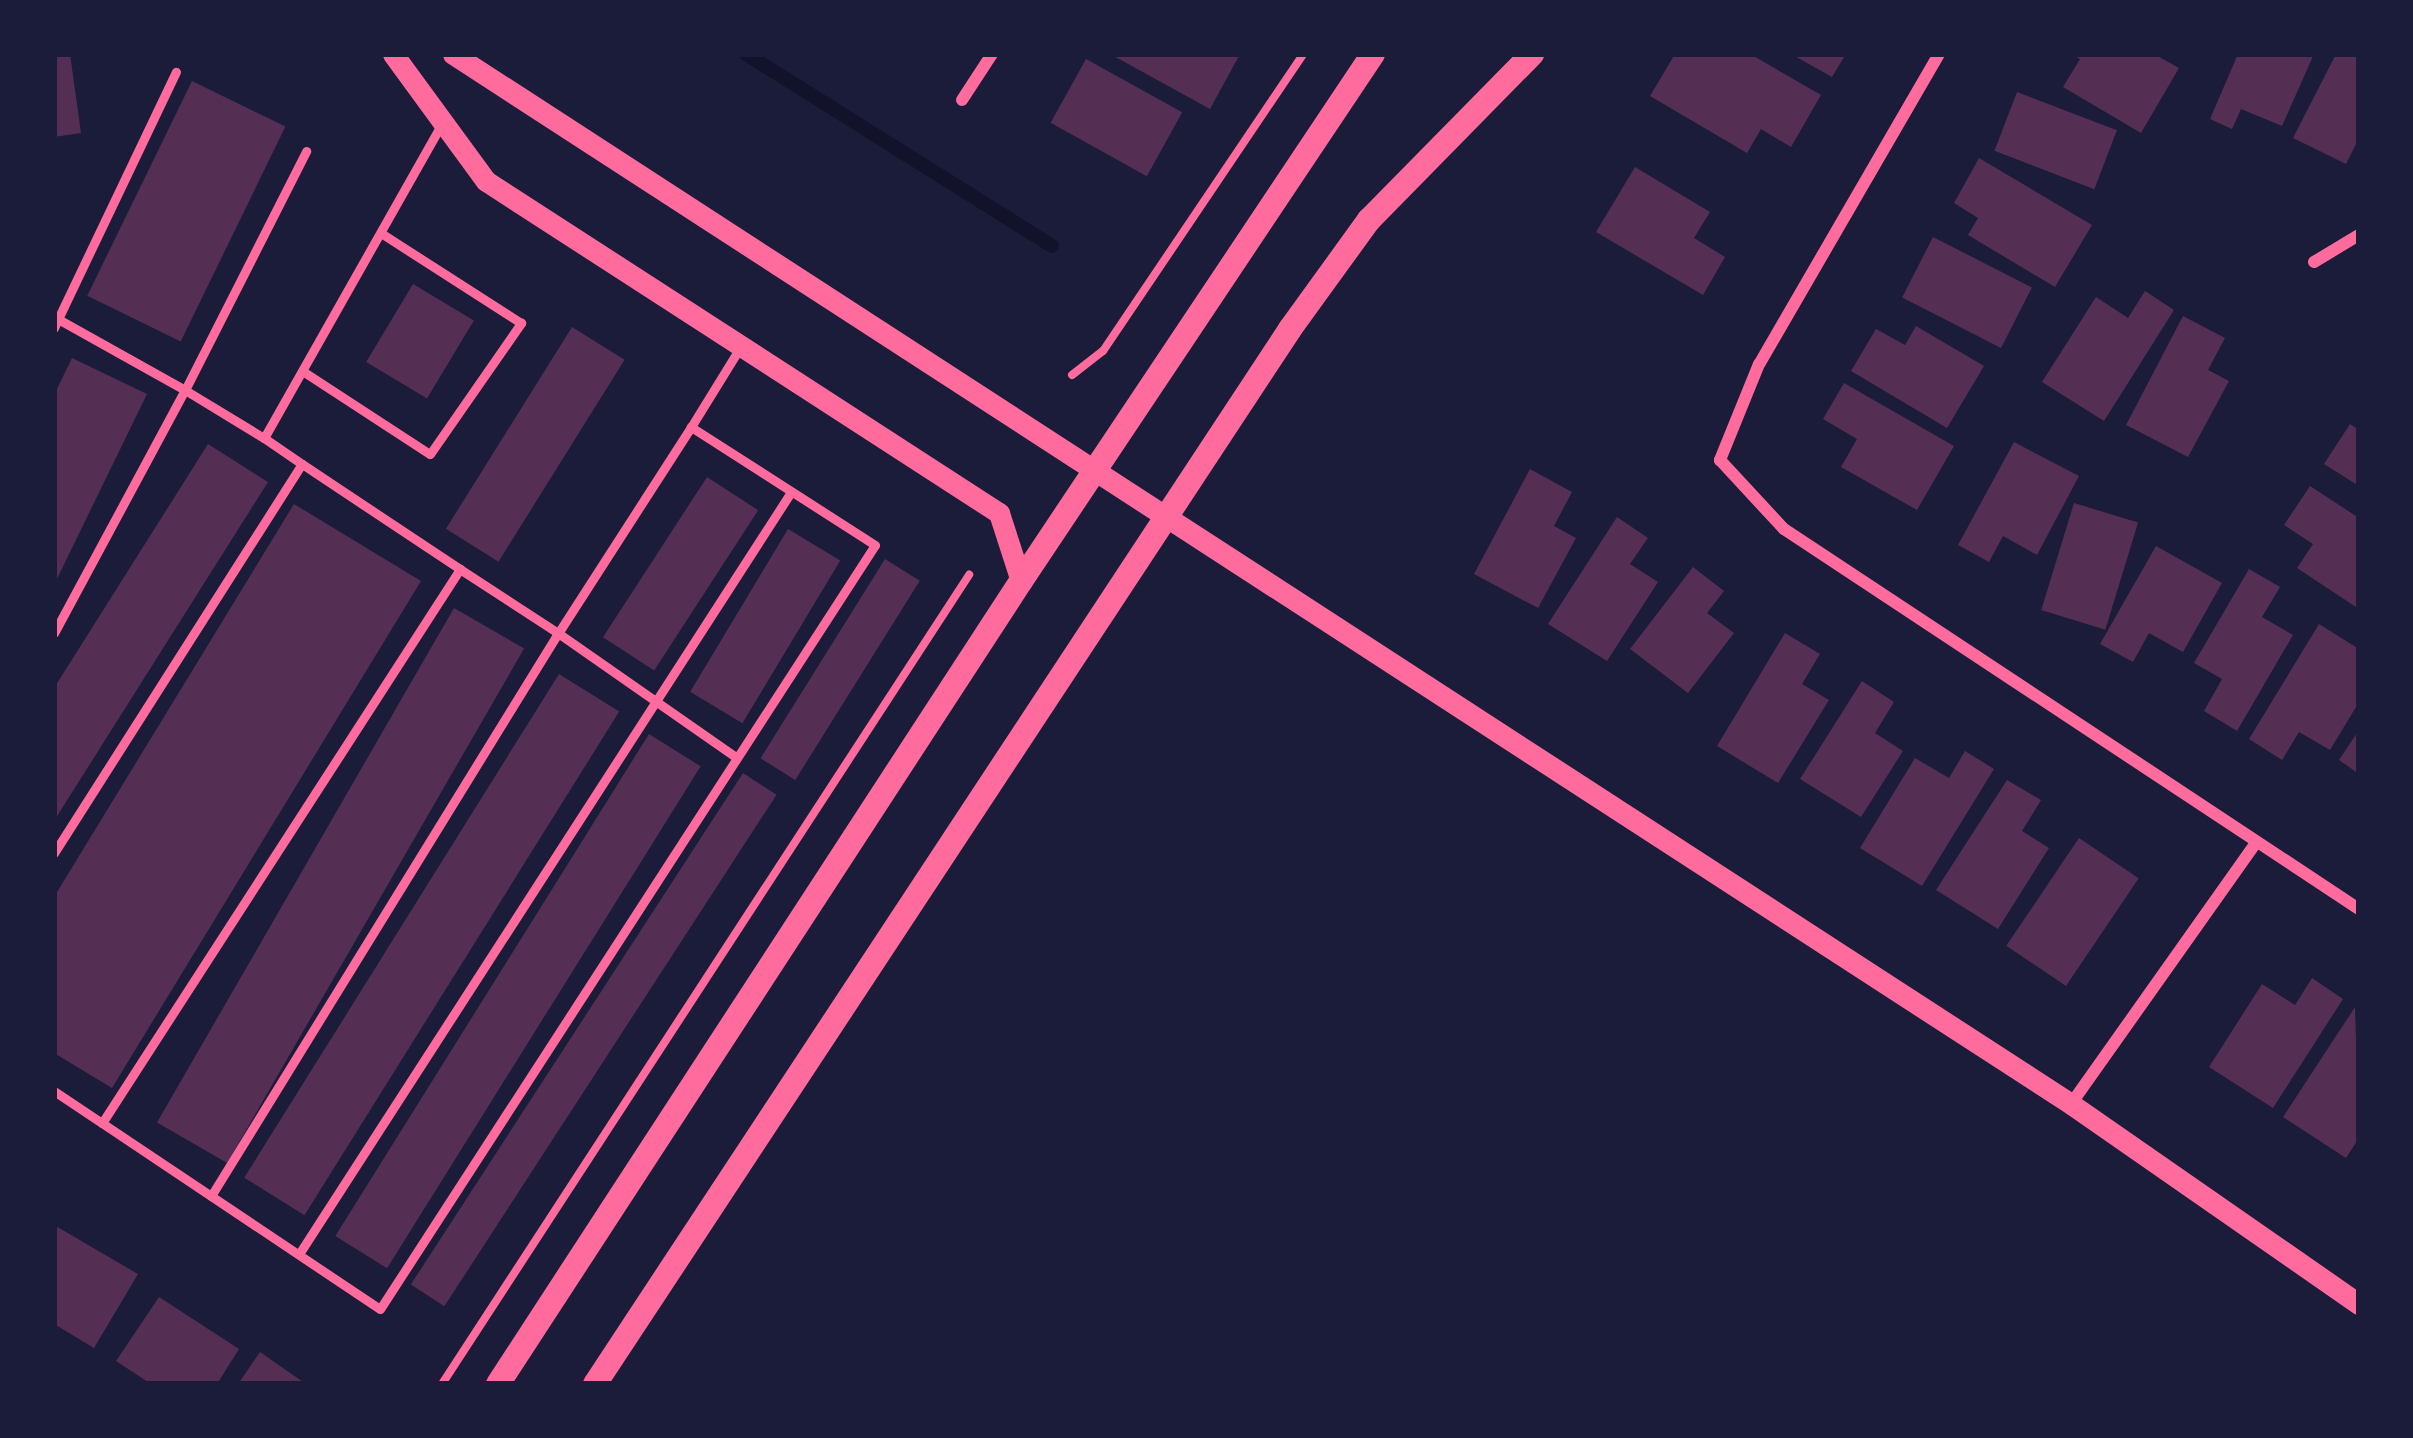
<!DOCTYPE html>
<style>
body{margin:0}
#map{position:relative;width:2413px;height:1438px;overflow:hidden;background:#1b1b3a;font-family:"Varela Round",sans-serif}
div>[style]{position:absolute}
.stream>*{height:14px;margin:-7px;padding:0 7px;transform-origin:7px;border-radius:7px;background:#12122b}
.building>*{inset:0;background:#542f53;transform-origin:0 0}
.path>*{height:8px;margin:-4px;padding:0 4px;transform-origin:4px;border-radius:4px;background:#ff6b9d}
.service>*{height:9px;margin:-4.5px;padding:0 4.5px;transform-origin:4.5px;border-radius:4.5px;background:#ff6b9d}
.minor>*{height:12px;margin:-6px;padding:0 6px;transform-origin:6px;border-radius:6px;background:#ff6b9d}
.tertiary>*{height:21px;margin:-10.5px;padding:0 10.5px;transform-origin:10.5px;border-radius:10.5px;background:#ff6b9d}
.secondary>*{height:24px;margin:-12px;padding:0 12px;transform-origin:12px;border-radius:12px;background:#ff6b9d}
span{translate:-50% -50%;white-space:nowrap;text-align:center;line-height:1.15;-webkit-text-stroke:9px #1b1b3a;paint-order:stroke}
.frame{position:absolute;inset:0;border:57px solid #1b1b3a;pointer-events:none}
</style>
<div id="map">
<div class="stream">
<i style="left:746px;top:54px;width:361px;rotate:32.1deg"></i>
</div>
<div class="building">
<i style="clip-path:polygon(54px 54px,70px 54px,81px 133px,54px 137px)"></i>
<i style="clip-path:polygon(1110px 54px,1240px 54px,1210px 109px)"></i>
<i style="clip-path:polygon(1675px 54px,1750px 54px,1821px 95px,1791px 147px,1761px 129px,1747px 153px,1650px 96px)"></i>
<i style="clip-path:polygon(1791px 54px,1846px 54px,1832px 77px)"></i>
<i style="clip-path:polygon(2071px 54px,2154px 54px,2179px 68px,2141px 133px,2063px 87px,2080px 59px)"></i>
<i style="clip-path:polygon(2238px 54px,2314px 54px,2282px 126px,2241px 109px,2232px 129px,2210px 119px)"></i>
<i style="clip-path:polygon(2336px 54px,2359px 54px,2359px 138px,2346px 164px,2293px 138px)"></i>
<i style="left:1086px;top:59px;width:110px;height:73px;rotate:29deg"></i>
<i style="left:192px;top:81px;width:104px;height:239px;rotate:26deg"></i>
<i style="left:2017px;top:92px;width:107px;height:63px;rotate:21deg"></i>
<i style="clip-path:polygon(1979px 158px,2092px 225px,2055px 287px,1968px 235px,1978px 218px,1954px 203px)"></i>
<i style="clip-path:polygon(1635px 167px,1710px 212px,1694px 238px,1725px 257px,1703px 295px,1596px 232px)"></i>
<i style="left:1933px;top:237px;width:111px;height:68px;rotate:27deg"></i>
<i style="left:413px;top:284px;width:71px;height:91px;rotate:31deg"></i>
<i style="clip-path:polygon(2145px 291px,2174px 310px,2104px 421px,2042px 382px,2096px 297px,2128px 318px)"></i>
<i style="clip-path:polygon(2183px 316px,2225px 338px,2208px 370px,2229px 381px,2188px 457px,2126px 425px)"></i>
<i style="clip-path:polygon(1916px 326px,1984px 366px,1947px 428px,1851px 371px,1876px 329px,1905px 345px)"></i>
<i style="left:572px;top:327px;width:62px;height:238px;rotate:32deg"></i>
<i style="clip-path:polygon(72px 358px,147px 394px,54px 585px,54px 395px)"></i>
<i style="clip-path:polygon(1844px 383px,1954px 446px,1917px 510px,1841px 467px,1857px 439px,1823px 419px)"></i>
<i style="clip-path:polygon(2350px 424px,2359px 430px,2359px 486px,2324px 464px)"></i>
<i style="clip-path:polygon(2014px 442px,2079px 476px,2037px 555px,2003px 536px,1989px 562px,1958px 545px)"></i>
<i style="clip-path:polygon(208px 444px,268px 482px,54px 821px,54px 688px)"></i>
<i style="clip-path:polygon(1530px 469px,1572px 492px,1554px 526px,1576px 538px,1538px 608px,1474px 574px)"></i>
<i style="left:707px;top:477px;width:61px;height:191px;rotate:33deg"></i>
<i style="clip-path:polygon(2310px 486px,2359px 518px,2359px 609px,2297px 568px,2313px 544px,2284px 525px)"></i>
<i style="left:2074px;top:503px;width:67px;height:112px;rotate:17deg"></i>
<i style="clip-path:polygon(294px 504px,421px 581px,112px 1088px,54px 1053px,54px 897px)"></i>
<i style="clip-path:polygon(1617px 517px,1648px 538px,1630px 564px,1658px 582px,1607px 661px,1548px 624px)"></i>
<i style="left:788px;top:529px;width:61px;height:190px;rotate:31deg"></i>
<i style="clip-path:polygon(2156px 546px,2222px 583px,2183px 652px,2149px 633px,2133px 662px,2100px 644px)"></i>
<i style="left:885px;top:559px;width:41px;height:235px;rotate:32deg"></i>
<i style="clip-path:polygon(1693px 567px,1724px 591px,1707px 613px,1734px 633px,1688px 693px,1630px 649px)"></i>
<i style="clip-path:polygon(2249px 569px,2280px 587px,2262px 617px,2293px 635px,2237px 731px,2204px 711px,2222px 679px,2194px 663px)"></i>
<i style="left:454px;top:608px;width:81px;height:594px;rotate:30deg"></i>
<i style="clip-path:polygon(2319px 624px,2359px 649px,2359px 702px,2330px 750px,2299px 732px,2282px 760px,2249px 739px)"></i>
<i style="clip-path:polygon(1785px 633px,1820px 654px,1802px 684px,1829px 700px,1778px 783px,1717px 746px)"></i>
<i style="left:559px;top:674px;width:71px;height:594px;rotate:32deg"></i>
<i style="clip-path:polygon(1862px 681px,1894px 702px,1875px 733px,1903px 751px,1861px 817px,1800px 779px)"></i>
<i style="clip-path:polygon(2359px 730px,2359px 774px,2339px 760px)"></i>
<i style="left:649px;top:734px;width:61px;height:592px;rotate:32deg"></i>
<i style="clip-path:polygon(1965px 751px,1994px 769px,1922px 886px,1860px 848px,1915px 758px,1949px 778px)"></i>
<i style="left:743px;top:773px;width:40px;height:610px;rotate:33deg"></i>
<i style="clip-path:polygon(2007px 780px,2041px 800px,2022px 831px,2049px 848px,1998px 929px,1936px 890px)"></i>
<i style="left:2079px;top:838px;width:72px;height:130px;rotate:34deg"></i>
<i style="clip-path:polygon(2312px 978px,2343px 999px,2273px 1108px,2209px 1067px,2262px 984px,2295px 1005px)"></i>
<i style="clip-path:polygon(2355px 1007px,2359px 1138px,2346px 1158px,2283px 1117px)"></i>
<i style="clip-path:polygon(54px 1225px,138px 1274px,94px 1348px,54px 1324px)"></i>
<i style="clip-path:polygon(159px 1297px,239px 1349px,217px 1384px,151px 1384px,116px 1361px)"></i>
<i style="clip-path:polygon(260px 1352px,306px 1384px,238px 1384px)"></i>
</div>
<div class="path">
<i style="left:1072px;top:375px;width:39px;rotate:-38deg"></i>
<i style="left:1103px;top:351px;width:358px;rotate:-56deg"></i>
<i style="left:442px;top:1384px;width:966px;rotate:-56.92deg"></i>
</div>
<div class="service">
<i style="left:58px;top:319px;width:274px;rotate:-64.5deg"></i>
<i style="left:54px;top:328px;width:10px;rotate:-66deg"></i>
<i style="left:58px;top:319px;width:145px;rotate:29.2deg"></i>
<i style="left:185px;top:390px;width:268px;rotate:-63.1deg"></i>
<i style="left:304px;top:372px;width:150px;rotate:33.1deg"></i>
<i style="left:430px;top:454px;width:160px;rotate:-55.2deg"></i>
<i style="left:521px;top:323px;width:166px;rotate:-147.3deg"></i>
<i style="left:691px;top:427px;width:95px;rotate:-58.3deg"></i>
<i style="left:54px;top:633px;width:276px;rotate:-61.7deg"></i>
<i style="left:185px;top:390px;width:92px;rotate:31.3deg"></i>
<i style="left:54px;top:853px;width:461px;rotate:-57.5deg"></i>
<i style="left:302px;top:464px;width:46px;rotate:-145.6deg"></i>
<i style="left:264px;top:438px;width:363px;rotate:-60.5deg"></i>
<i style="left:54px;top:1091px;width:58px;rotate:33.7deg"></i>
<i style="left:102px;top:1123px;width:660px;rotate:-57.13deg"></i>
<i style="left:460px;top:569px;width:190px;rotate:-146.4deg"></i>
<i style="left:102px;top:1123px;width:334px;rotate:33.8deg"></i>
<i style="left:380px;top:1309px;width:910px;rotate:-57.06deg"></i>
<i style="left:875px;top:545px;width:219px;rotate:-147.3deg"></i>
<i style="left:691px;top:427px;width:245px;rotate:122.8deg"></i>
<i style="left:558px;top:633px;width:117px;rotate:-146.9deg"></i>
<i style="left:211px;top:1196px;width:661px;rotate:-58.35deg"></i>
<i style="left:558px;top:633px;width:218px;rotate:34.9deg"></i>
<i style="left:299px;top:1254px;width:907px;rotate:-57.15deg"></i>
</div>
<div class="minor">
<i style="left:1939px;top:54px;width:358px;rotate:120.1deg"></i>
<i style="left:1759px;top:364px;width:104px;rotate:112.1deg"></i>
<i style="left:1720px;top:460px;width:94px;rotate:47.2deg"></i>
<i style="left:1784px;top:529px;width:689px;rotate:33.46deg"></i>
<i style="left:962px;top:100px;width:55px;rotate:-56.9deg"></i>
<i style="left:2314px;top:262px;width:52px;rotate:-31deg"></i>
<i style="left:2071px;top:1104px;width:319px;rotate:-54.7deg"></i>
</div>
<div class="tertiary">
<i style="left:393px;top:54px;width:157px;rotate:53.8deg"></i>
<i style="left:486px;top:181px;width:611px;rotate:32.91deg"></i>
<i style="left:999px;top:513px;width:71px;rotate:72.1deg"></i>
<i style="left:453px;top:54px;width:1929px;rotate:32.98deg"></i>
<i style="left:2071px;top:1104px;width:351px;rotate:34.8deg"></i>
</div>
<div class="secondary">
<i style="left:498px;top:1384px;width:958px;rotate:-56.92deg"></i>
<i style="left:1021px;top:581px;width:634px;rotate:-56.26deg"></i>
<i style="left:595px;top:1384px;width:1263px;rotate:-56.62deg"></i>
<i style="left:1290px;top:329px;width:135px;rotate:-54.1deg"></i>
<i style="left:1369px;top:220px;width:233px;rotate:-45.5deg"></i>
</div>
<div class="frame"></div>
</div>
